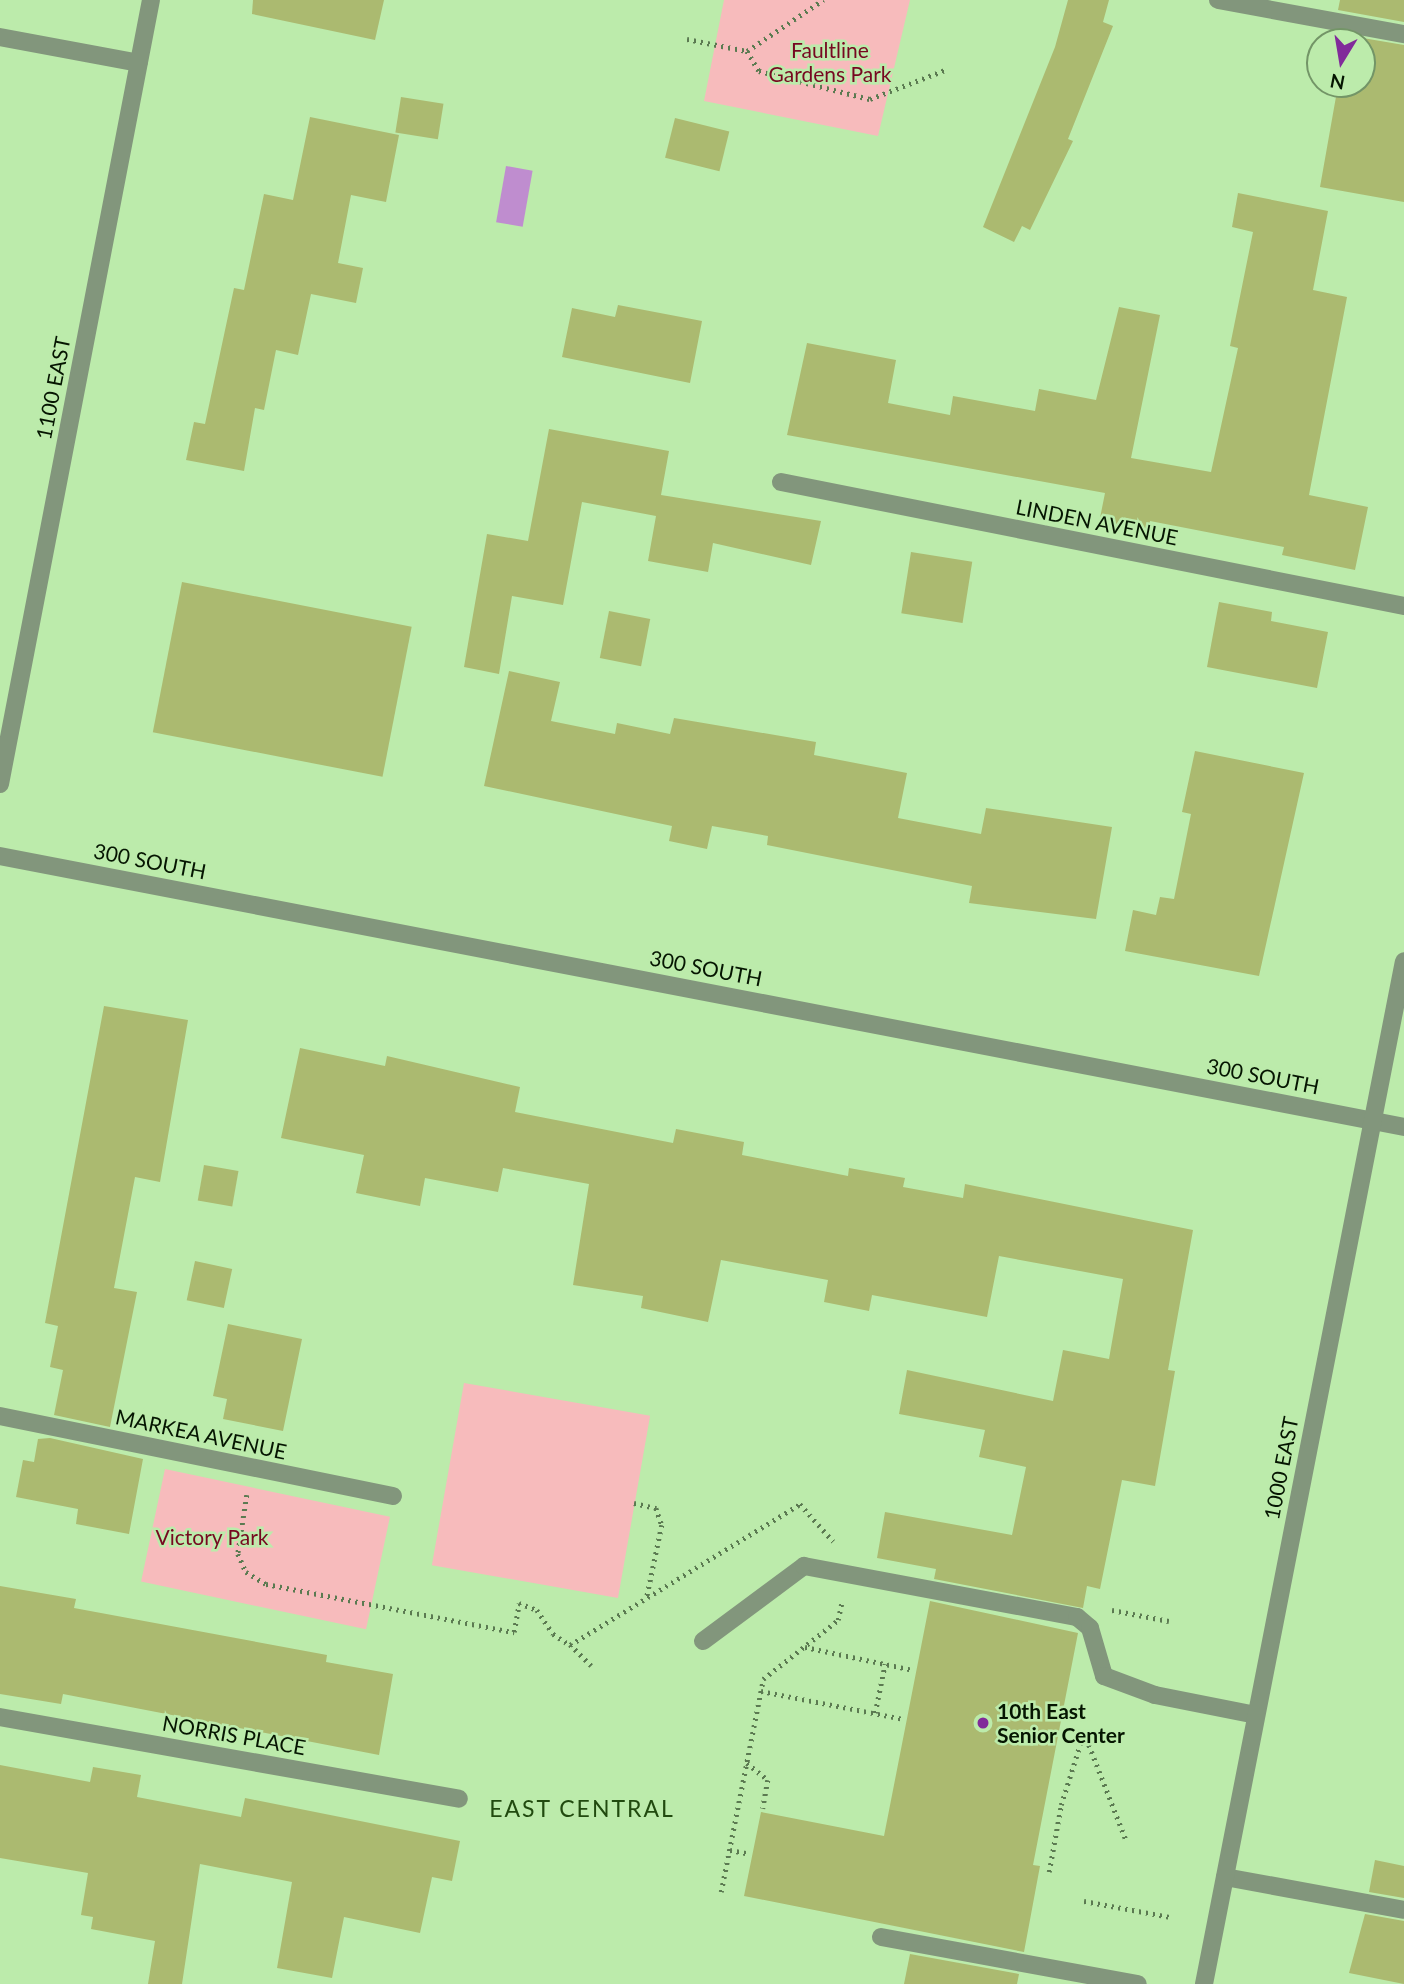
<!DOCTYPE html>
<style>
body{margin:0}
#map{position:relative;width:1404px;height:1984px;overflow:hidden;background:#bcebab;font-family:Lato,sans-serif}
div>[style]{position:absolute}
.green>*{inset:0;background:#f7bbbc;transform-origin:0 0}
.water>*{inset:0;background:#bf8dcf;transform-origin:0 0}
.building>*{inset:0;background:#abba70;transform-origin:0 0}
.path>*{height:4.5px;margin-top:-2.25px;transform-origin:0;background:repeating-linear-gradient(90deg,#5b7a51 0 2px,transparent 0 7px)}
.minor>*{height:18px;margin:-9px;padding:0 9px;transform-origin:9px;border-radius:9px;background:#82967c}
.dots>*{width:19px;height:19px;translate:-50% -50%;box-sizing:border-box;border:4px solid #bcebab;border-radius:50%}
span{translate:-50% -50%;white-space:nowrap;text-align:center;line-height:1.15;-webkit-text-stroke:5px #bcebab;paint-order:stroke}
.park-label{font-size:21px;color:#760820}
.street-label{font-size:21px;color:#051501}
.poi-label{font-size:21px;color:#051501;font-weight:700}
.left{translate:0 -50%;text-align:left}
.neighbourhood-label{font-size:23px;color:#214a0f;letter-spacing:2px}
.north{position:absolute;left:1306px;top:28px;width:70px;height:70px;box-sizing:border-box;background:#bcebab;border:2px solid #739567;border-radius:50%;rotate:191deg;font-size:19px;font-weight:700;line-height:28px;text-align:center;color:#051501}
.north::after{content:'';display:block;margin:auto;width:24px;height:32px;background:#812b9a;clip-path:polygon(50% 0,100% 100%,50% 72%,0 100%)}
</style>
<div id="map">
<div class="green">
<i style="clip-path:polygon(724px 0,910px 0,878px 136px,704px 101px)"></i>
<i style="left:464px;top:1383px;width:189px;height:185px;rotate:10deg"></i>
<i style="left:165px;top:1469px;width:230px;height:115px;rotate:12deg"></i>
</div>
<div class="water">
<i style="left:506px;top:166px;width:27px;height:57px;rotate:10deg"></i>
</div>
<div class="building">
<i style="clip-path:polygon(253px 0,384px 0,375px 40px,252px 14px)"></i>
<i style="clip-path:polygon(1068px 0,1109px 0,1103px 22px,1113px 26px,1068px 139px,1073px 141px,1030px 230px,1022px 226px,1014px 242px,983px 227px,1055px 47px)"></i>
<i style="clip-path:polygon(1340px 0,1404px 0,1404px 22px,1338px 10px)"></i>
<i style="clip-path:polygon(1333px 33px,1404px 45px,1404px 202px,1320px 187px,1337px 91px,1323px 84px,1362px 84px,1362px 42px,1331px 42px)"></i>
<i style="left:401px;top:97px;width:43px;height:36px;rotate:9deg"></i>
<i style="clip-path:polygon(310px 117px,399px 135px,386px 202px,351px 195px,338px 263px,363px 268px,356px 303px,311px 294px,298px 355px,276px 350px,264px 410px,255px 408px,244px 471px,186px 460px,194px 422px,205px 424px,234px 288px,244px 290px,264px 194px,293px 200px)"></i>
<i style="left:675px;top:118px;width:56px;height:41px;rotate:14deg"></i>
<i style="clip-path:polygon(1238px 193px,1328px 211px,1313px 290px,1347px 297px,1309px 495px,1368px 507px,1355px 570px,1282px 555px,1284px 547px,1150px 521px,1148px 532px,1099px 523px,1105px 493px,787px 435px,807px 343px,896px 360px,888px 403px,950px 415px,953px 396px,1035px 411px,1039px 389px,1096px 400px,1119px 307px,1160px 315px,1131px 458px,1211px 472px,1238px 348px,1230px 346px,1253px 232px,1232px 227px)"></i>
<i style="clip-path:polygon(618px 305px,702px 321px,690px 383px,562px 357px,572px 308px,615px 317px)"></i>
<i style="clip-path:polygon(549px 429px,669px 451px,661px 495px,821px 521px,811px 565px,713px 543px,708px 572px,648px 561px,656px 516px,582px 502px,563px 605px,512px 596px,499px 674px,464px 667px,487px 534px,528px 541px)"></i>
<i style="left:911px;top:552px;width:62px;height:62px;rotate:9deg"></i>
<i style="left:182px;top:582px;width:234px;height:153px;rotate:11deg"></i>
<i style="clip-path:polygon(1219px 602px,1272px 612px,1271px 621px,1328px 632px,1317px 688px,1207px 667px)"></i>
<i style="left:609px;top:611px;width:42px;height:48px;rotate:11deg"></i>
<i style="clip-path:polygon(509px 671px,560px 682px,551px 721px,615px 734px,617px 723px,670px 734px,674px 718px,816px 742px,814px 755px,907px 773px,898px 818px,981px 834px,986px 808px,1112px 827px,1096px 919px,969px 903px,972px 886px,767px 845px,768px 836px,712px 826px,707px 849px,669px 841px,672px 826px,484px 786px)"></i>
<i style="clip-path:polygon(1195px 751px,1304px 773px,1259px 976px,1125px 951px,1133px 910px,1156px 915px,1160px 897px,1174px 899px,1191px 814px,1182px 812px)"></i>
<i style="clip-path:polygon(104px 1006px,188px 1020px,160px 1182px,135px 1177px,114px 1288px,137px 1292px,110px 1427px,54px 1415px,63px 1370px,50px 1367px,58px 1326px,45px 1323px)"></i>
<i style="clip-path:polygon(300px 1048px,385px 1066px,387px 1056px,520px 1087px,515px 1112px,673px 1143px,676px 1129px,744px 1142px,742px 1155px,848px 1176px,849px 1168px,905px 1178px,903px 1187px,963px 1198px,965px 1184px,1193px 1230px,1168px 1370px,1175px 1371px,1155px 1486px,1122px 1480px,1100px 1589px,1087px 1586px,1083px 1608px,934px 1579px,936px 1569px,877px 1558px,885px 1512px,1012px 1535px,1026px 1467px,979px 1457px,985px 1430px,899px 1414px,907px 1370px,1053px 1401px,1063px 1350px,1109px 1359px,1123px 1279px,999px 1256px,987px 1317px,872px 1295px,869px 1311px,824px 1302px,828px 1280px,721px 1260px,708px 1322px,641px 1308px,643px 1296px,573px 1285px,589px 1184px,503px 1168px,498px 1192px,425px 1178px,420px 1206px,356px 1193px,364px 1155px,281px 1138px)"></i>
<i style="left:204px;top:1165px;width:35px;height:36px;rotate:10deg"></i>
<i style="left:195px;top:1261px;width:38px;height:40px;rotate:12deg"></i>
<i style="clip-path:polygon(228px 1324px,302px 1339px,283px 1431px,223px 1419px,227px 1399px,213px 1396px)"></i>
<i style="clip-path:polygon(50px 1438px,143px 1459px,129px 1534px,76px 1524px,78px 1509px,16px 1497px,23px 1460px,34px 1462px,38px 1439px)"></i>
<i style="clip-path:polygon(0 1586px,76px 1599px,74px 1608px,327px 1655px,326px 1662px,393px 1674px,379px 1755px,63px 1694px,61px 1704px,0 1694px)"></i>
<i style="clip-path:polygon(930px 1601px,1078px 1633px,1033px 1865px,1040px 1866px,1024px 1952px,744px 1896px,761px 1812px,884px 1836px)"></i>
<i style="clip-path:polygon(0 1765px,90px 1782px,93px 1767px,141px 1775px,137px 1797px,241px 1817px,245px 1798px,460px 1841px,452px 1881px,432px 1877px,420px 1933px,344px 1917px,332px 1978px,277px 1968px,292px 1882px,200px 1864px,182px 1984px,148px 1984px,155px 1941px,91px 1929px,93px 1917px,81px 1915px,88px 1873px,0 1858px)"></i>
<i style="clip-path:polygon(1375px 1860px,1404px 1866px,1404px 1898px,1369px 1892px)"></i>
<i style="clip-path:polygon(1365px 1914px,1404px 1921px,1404px 1984px,1349px 1973px)"></i>
<i style="clip-path:polygon(910px 1954px,1019px 1974px,1017px 1984px,904px 1984px)"></i>
</div>
<div class="path">
<i style="left:687px;top:39px;width:61px;rotate:11.3deg"></i>
<i style="left:747px;top:51px;width:92px;rotate:-33.9deg"></i>
<i style="left:747px;top:51px;width:23px;rotate:59deg"></i>
<i style="left:759px;top:71px;width:114px;rotate:14.2deg"></i>
<i style="left:870px;top:99px;width:80px;rotate:-21.1deg"></i>
<i style="left:247px;top:1495px;width:60px;rotate:98.7deg"></i>
<i style="left:238px;top:1554px;width:20px;rotate:66deg"></i>
<i style="left:246px;top:1572px;width:23px;rotate:31deg"></i>
<i style="left:266px;top:1584px;width:253px;rotate:11deg"></i>
<i style="left:514px;top:1632px;width:29px;rotate:-80deg"></i>
<i style="left:519px;top:1603px;width:19px;rotate:21deg"></i>
<i style="left:537px;top:1610px;width:29px;rotate:56deg"></i>
<i style="left:553px;top:1634px;width:20px;rotate:33deg"></i>
<i style="left:634px;top:1503px;width:23px;rotate:13deg"></i>
<i style="left:656px;top:1508px;width:18px;rotate:71deg"></i>
<i style="left:662px;top:1525px;width:74px;rotate:101.8deg"></i>
<i style="left:1112px;top:1610px;width:58px;rotate:10.9deg"></i>
<i style="left:805px;top:1647px;width:110px;rotate:12deg"></i>
<i style="left:591px;top:1666px;width:30px;rotate:-135deg"></i>
<i style="left:570px;top:1645px;width:270px;rotate:-31.5deg"></i>
<i style="left:800px;top:1504px;width:50px;rotate:48.3deg"></i>
<i style="left:761px;top:1691px;width:146px;rotate:11.1deg"></i>
<i style="left:875px;top:1713px;width:50px;rotate:-78.5deg"></i>
<i style="left:747px;top:1763px;width:27px;rotate:39deg"></i>
<i style="left:768px;top:1780px;width:29px;rotate:100deg"></i>
<i style="left:730px;top:1850px;width:20px;rotate:11deg"></i>
<i style="left:1049px;top:1872px;width:68px;rotate:-79.8deg"></i>
<i style="left:1061px;top:1805px;width:77px;rotate:-72.5deg"></i>
<i style="left:1084px;top:1732px;width:116px;rotate:68.7deg"></i>
<i style="left:721px;top:1892px;width:217px;rotate:-78.8deg"></i>
<i style="left:763px;top:1679px;width:95px;rotate:-38.2deg"></i>
<i style="left:838px;top:1620px;width:19px;rotate:-78deg"></i>
<i style="left:1084px;top:1901px;width:87px;rotate:10.5deg"></i>
</div>
<div class="minor">
<i style="left:1218px;top:0;width:189px;rotate:10.4deg"></i>
<i style="left:0;top:37px;width:141px;rotate:10.6deg"></i>
<i style="left:781px;top:482px;width:635px;rotate:11.26deg"></i>
<i style="left:0;top:784px;width:798px;rotate:-79.1deg"></i>
<i style="left:0;top:856px;width:1430px;rotate:10.92deg"></i>
<i style="left:0;top:1416px;width:401px;rotate:11.5deg"></i>
<i style="left:703px;top:1641px;width:126px;rotate:-36.6deg"></i>
<i style="left:804px;top:1566px;width:278px;rotate:10.6deg"></i>
<i style="left:1077px;top:1617px;width:17px;rotate:40deg"></i>
<i style="left:1090px;top:1628px;width:50px;rotate:73.7deg"></i>
<i style="left:1104px;top:1676px;width:54px;rotate:20.4deg"></i>
<i style="left:1155px;top:1695px;width:103px;rotate:11.2deg"></i>
<i style="left:0;top:1717px;width:466px;rotate:10.1deg"></i>
<i style="left:1225px;top:1877px;width:182px;rotate:10.4deg"></i>
<i style="left:881px;top:1937px;width:261px;rotate:10.4deg"></i>
<i style="left:1204px;top:1984px;width:1042px;rotate:-78.94deg"></i>
</div>
<div class="dots">
<i style="left:983px;top:1723px;background:#812b9a"></i>
</div>
<div class="park-label">
<span style="left:830px;top:62px">Faultline<br>Gardens Park</span>
<span style="left:212px;top:1537px">Victory Park</span>
</div>
<div class="street-label">
<span style="left:53px;top:388px;rotate:-79deg">1100 EAST</span>
<span style="left:1097px;top:522px;rotate:11deg">LINDEN AVENUE</span>
<span style="left:150px;top:861px;rotate:11deg">300 SOUTH</span>
<span style="left:706px;top:968px;rotate:11deg">300 SOUTH</span>
<span style="left:1263px;top:1076px;rotate:11deg">300 SOUTH</span>
<span style="left:201px;top:1434px;rotate:12deg">MARKEA AVENUE</span>
<span style="left:1281px;top:1468px;rotate:-79deg">1000 EAST</span>
<span style="left:234px;top:1735px;rotate:10deg">NORRIS PLACE</span>
</div>
<div class="poi-label">
<span class="left" style="left:997px;top:1723px">10th East<br>Senior Center</span>
</div>
<div class="neighbourhood-label">
<span style="left:582px;top:1808px">EAST CENTRAL</span>
</div>
<div class="north">N</div>
</div>
